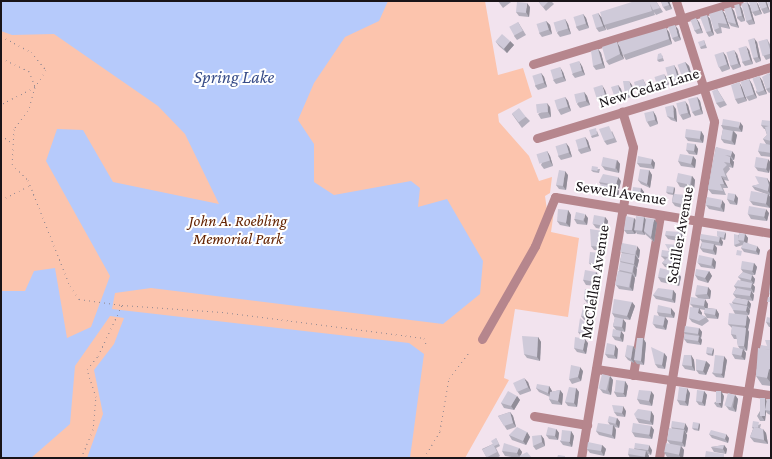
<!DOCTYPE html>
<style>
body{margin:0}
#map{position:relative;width:772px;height:459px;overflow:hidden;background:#f2e3ee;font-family:"Crimson Pro",serif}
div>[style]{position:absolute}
.green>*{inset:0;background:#fcc4ad}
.water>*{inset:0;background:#b6cafb}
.path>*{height:1px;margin-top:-0.5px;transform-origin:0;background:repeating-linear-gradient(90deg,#928890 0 1px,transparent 0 5px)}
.minor>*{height:9px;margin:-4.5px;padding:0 4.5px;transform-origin:4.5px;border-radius:4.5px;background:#b6868d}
.wall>*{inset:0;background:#b2aebb}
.shaded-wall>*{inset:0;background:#918d98}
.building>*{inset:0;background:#cfcad9;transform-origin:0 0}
span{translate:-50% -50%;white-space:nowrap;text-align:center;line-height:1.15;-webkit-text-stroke:4px #fff;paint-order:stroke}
.street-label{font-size:16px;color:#191418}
.park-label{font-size:16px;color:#642302;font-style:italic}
.water-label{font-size:18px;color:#384d89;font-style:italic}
.frame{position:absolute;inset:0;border:2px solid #191418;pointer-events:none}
</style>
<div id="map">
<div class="green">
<i style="clip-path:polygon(1px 1px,485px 1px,498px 75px,523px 68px,532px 97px,498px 114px,499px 122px,529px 156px,539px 181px,552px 177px,550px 193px,545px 196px,547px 210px,554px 211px,551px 232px,579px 238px,568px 317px,515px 309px,504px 378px,509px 380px,465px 458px,1px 458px)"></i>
</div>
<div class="water">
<i style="clip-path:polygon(1px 1px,388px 1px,379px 21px,345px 37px,314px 83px,298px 120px,314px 144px,314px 182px,334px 195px,411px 181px,420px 188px,418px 207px,447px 199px,483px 261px,480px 294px,443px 324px,151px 288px,115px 293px,112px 309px,409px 343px,424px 354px,410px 458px,87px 458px,103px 414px,94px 370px,114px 344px,124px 318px,110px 316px,75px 366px,70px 424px,31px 458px,1px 458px,1px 291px,25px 291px,34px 271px,55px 268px,67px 338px,91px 327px,110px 276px,46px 161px,57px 129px,83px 130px,113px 182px,219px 204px,185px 134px,158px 106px,54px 34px,12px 35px,1px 31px)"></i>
</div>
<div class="path">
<i style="left:1px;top:36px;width:34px;rotate:28deg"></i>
<i style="left:31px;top:52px;width:23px;rotate:50deg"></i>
<i style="left:46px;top:70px;width:20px;rotate:123deg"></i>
<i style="left:35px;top:87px;width:38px;rotate:153deg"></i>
<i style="left:1px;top:58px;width:31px;rotate:25deg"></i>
<i style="left:29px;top:71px;width:17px;rotate:69deg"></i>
<i style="left:35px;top:87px;width:25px;rotate:106deg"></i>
<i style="left:28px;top:111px;width:23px;rotate:128deg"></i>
<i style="left:14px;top:129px;width:35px;rotate:93deg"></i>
<i style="left:12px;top:164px;width:23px;rotate:45deg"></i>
<i style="left:28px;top:180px;width:114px;rotate:68.4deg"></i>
<i style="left:70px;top:286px;width:16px;rotate:55deg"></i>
<i style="left:79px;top:299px;width:43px;rotate:7.9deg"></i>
<i style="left:1px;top:135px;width:12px;rotate:35deg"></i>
<i style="left:1px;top:200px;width:31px;rotate:-27deg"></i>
<i style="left:81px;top:458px;width:30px;rotate:-67deg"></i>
<i style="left:93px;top:430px;width:33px;rotate:-85deg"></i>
<i style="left:96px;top:397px;width:29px;rotate:-108deg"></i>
<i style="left:87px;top:369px;width:17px;rotate:-50deg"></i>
<i style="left:98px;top:356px;width:56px;rotate:-64.8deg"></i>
<i style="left:122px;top:305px;width:100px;rotate:4deg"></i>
<i style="left:222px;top:312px;width:204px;rotate:7.3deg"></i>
<i style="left:424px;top:338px;width:9px;rotate:72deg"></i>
<i style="left:424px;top:458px;width:31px;rotate:-59deg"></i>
<i style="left:440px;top:431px;width:54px;rotate:-80.4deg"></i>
<i style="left:449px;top:378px;width:33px;rotate:-52deg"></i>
</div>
<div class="minor">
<i style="left:533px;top:64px;width:215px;rotate:-17deg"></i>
<i style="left:537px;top:138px;width:245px;rotate:-16.9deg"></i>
<i style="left:482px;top:339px;width:107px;rotate:-60.3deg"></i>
<i style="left:535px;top:246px;width:53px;rotate:-67.8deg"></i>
<i style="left:555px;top:197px;width:219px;rotate:9.5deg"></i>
<i style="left:596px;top:369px;width:177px;rotate:8.5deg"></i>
<i style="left:633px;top:375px;width:162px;rotate:-80.4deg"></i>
<i style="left:534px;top:416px;width:54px;rotate:9.6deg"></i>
<i style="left:581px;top:458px;width:315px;rotate:-80.5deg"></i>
<i style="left:633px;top:147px;width:37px;rotate:-107deg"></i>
<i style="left:659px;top:458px;width:341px;rotate:-80.7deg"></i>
<i style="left:714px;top:121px;width:126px;rotate:-107.6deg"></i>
<i style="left:737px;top:458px;width:208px;rotate:-80.6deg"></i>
</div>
<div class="wall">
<i style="clip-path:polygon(498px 1px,511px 1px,511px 2px,503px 8px)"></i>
<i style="clip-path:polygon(538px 1px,551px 1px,554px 4px,546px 11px)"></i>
<i style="clip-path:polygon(656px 1px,663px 12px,656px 15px,654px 12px,655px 15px,607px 30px,605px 26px,606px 30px,599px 32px,596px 28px,598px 13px,601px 17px)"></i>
<i style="clip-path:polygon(661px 1px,669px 1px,672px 9px,666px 11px,663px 7px)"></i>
<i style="clip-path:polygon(758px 1px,766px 1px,770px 12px,764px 14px,761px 9px)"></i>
<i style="clip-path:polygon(747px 2px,750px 6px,755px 24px,749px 25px,746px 21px)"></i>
<i style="clip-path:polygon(739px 4px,742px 9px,745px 21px,741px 22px,737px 18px)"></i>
<i style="clip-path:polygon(758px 4px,762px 14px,755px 16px,752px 12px)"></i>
<i style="clip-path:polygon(530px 7px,529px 17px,519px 16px,516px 12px)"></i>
<i style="clip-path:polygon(731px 7px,734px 11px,739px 28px,731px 26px,728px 22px)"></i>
<i style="clip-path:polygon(722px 10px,725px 14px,730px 29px,721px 27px,722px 33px,717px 34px,714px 30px)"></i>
<i style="clip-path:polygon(583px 14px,586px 18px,589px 28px,579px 31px,576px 27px)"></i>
<i style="clip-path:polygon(707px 15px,710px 19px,714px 35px,709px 37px,706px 32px)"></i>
<i style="clip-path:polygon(565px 19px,568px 24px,571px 34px,560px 37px,557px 33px)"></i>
<i style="clip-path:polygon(546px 21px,550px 25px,552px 34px,542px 37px,539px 33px)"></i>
<i style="clip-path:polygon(518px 22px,526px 35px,517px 40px,514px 36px)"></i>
<i style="clip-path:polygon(699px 22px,703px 33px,697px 34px,694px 30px)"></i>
<i style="clip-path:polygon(678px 29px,681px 40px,675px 42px,672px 38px)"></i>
<i style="clip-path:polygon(669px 32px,672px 44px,626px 60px,622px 53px,624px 59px,609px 65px,606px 61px,617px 42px,619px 46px)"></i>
<i style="clip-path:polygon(767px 39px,771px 46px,771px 58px,766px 60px,763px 55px)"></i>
<i style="clip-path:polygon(704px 40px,707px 48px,701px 49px,700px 47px)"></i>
<i style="clip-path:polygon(510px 41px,514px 45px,507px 53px,499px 46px,496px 42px)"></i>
<i style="clip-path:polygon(757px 42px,761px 61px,756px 63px,753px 58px)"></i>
<i style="clip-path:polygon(598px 49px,601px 53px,605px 68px,596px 70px,593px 66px)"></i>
<i style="clip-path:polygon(749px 50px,753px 64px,745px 66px,742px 62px)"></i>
<i style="clip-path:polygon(723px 52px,726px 56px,730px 69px,722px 72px,719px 67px)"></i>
<i style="clip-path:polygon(737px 54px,741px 67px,733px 70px,730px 65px)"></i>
<i style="clip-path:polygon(662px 55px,664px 61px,659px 62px,657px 60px)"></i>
<i style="clip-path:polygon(685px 62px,689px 66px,693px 80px,685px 82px,682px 78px)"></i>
<i style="clip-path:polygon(674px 65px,677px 70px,681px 83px,673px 86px,670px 82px)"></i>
<i style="clip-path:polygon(582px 66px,585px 75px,575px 78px,572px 74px)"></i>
<i style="clip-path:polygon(563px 72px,566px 81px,556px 84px,553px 80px)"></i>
<i style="clip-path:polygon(541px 73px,544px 77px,547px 87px,538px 90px,535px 86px)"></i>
<i style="clip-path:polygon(769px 73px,771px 76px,771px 92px,769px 93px,766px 89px)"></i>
<i style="clip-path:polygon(667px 78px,669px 85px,659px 88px,656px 83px)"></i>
<i style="clip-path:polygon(643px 79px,650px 93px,639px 94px,636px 90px)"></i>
<i style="clip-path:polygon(749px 79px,752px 84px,757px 98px,749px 101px,746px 97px)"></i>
<i style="clip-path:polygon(762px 80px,767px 94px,759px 96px,756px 92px)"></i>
<i style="clip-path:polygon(618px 85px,621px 89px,624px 101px,618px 103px,615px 98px)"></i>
<i style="clip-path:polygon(632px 85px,635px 96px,628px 98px,625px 94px)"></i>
<i style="clip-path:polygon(742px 87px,747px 101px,738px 104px,735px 99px)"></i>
<i style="clip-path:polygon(717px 89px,727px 105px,720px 108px,716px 103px)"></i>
<i style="clip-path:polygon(605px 90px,608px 99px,599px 102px,596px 98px)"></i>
<i style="clip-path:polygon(584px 92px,587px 96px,590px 105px,580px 108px,577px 104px)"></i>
<i style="clip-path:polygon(565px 97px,568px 101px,571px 111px,561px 115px,558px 110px)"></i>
<i style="clip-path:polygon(697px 97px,700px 101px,703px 114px,695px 116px,692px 112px)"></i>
<i style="clip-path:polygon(688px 105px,691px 117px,683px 120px,680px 115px)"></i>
<i style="clip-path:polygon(550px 107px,551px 117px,541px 119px,538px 114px)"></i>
<i style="clip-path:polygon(676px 109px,677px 122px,671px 120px,667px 116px)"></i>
<i style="clip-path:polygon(653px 111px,656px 116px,658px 124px,650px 127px,647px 122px)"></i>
<i style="clip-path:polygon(512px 114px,526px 117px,530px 121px,522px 128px)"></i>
<i style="clip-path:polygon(771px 121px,771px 157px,761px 156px,758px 151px,766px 144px,763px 139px,767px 135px,765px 129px,764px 129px,761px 125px)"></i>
<i style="clip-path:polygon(721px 125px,743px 126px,742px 132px,734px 131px,737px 135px,735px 145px,724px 143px,721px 139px,723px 129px)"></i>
<i style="clip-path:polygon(597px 131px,599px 136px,592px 138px,591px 136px)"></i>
<i style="clip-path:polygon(612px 131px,617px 142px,607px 145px,604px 141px)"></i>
<i style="clip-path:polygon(701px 131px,704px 136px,703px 143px,688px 141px,685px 137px)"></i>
<i style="clip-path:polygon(585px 137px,588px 141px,591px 151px,581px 154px,578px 150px)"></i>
<i style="clip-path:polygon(566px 143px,569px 147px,572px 157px,561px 160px,558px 156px)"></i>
<i style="clip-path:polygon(695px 144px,698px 149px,697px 155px,689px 154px,686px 150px)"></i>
<i style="clip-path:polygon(716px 147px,735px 155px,734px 160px,732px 160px,734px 162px,733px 168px,729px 167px,730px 169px,726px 174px,729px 181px,724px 180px,728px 188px,723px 188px,726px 195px,712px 194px,708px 189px)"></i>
<i style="clip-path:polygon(547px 151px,550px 156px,553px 166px,544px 169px,541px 165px)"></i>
<i style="clip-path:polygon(693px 156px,696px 160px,695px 168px,681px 166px,678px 161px)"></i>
<i style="clip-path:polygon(652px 159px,655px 163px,654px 169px,640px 167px,637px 163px)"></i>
<i style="clip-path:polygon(617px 160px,620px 164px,619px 173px,605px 170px,602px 166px)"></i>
<i style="clip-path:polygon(771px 163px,769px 173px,758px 171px,755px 167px)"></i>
<i style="clip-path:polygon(600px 169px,599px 173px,593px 172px,591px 170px)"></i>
<i style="clip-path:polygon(649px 170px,652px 175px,650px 188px,641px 184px,638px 180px)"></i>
<i style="clip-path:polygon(568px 175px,566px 190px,559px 189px,556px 185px)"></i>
<i style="clip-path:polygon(692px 176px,695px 180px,694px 189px,680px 187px,677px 182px)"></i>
<i style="clip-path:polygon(621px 181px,619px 189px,617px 189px,619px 191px,618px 199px,602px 197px,599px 192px,601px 185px,599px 182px)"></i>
<i style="clip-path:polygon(770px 182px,771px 196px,768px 195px,771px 198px,770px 208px,753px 205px,750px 201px,766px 194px,755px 190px,752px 186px)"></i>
<i style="clip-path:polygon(674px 187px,675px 189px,674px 194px,690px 199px,689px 210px,675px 206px,672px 202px,673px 195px,668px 194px,666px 192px)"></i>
<i style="clip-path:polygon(641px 188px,644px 192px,643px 200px,635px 199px,632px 195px)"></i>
<i style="clip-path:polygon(738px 198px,737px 205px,730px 204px,727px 199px)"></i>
<i style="clip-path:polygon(725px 204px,724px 212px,709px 209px,706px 205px)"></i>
<i style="clip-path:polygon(568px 210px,571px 215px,570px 227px,560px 225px,557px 221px)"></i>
<i style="clip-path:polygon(769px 213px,767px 221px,751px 219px,748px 214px)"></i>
<i style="clip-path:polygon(605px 217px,608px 221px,607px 230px,596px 228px,593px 224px)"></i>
<i style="clip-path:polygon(644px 217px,646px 219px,657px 223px,654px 242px,645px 234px,645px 235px,637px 234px,636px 232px,635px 234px,627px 234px,624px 230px,634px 218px,636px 220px)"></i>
<i style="clip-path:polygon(588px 218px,587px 225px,577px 224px,574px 219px)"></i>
<i style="clip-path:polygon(681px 232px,684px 237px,683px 242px,668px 239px,665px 235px)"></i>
<i style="clip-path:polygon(726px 234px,725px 240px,721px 239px,723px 242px,722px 246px,715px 245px,717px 248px,716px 255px,703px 252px,700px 248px,702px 242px,700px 239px,717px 237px)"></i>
<i style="clip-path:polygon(745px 234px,748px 238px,747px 243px,760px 250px,759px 255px,744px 252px,741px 248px,743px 245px,736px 247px,734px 245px,738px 235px)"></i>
<i style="clip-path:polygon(606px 235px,604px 251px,594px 250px,591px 246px)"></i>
<i style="clip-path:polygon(680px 245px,683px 249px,680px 271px,665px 267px,662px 263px,665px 260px,661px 256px)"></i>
<i style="clip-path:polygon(640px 250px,639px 258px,638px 258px,639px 260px,637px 268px,636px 268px,637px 269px,636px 277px,634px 277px,635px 278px,633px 291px,619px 289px,616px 285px,621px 263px,620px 261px,622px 253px,621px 252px)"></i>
<i style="clip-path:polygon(599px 253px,602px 257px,600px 268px,592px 267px,589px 263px)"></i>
<i style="clip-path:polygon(713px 258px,716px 262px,715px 269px,701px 267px,698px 263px)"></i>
<i style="clip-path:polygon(754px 263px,757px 267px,755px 275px,752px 275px,755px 279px,754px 284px,752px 284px,755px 287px,754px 293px,752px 292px,754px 295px,753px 301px,736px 298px,733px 294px,736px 289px,734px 286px,741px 280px,738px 277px,743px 272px,741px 269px)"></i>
<i style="clip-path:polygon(709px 271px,712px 276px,708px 283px,698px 280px,695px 275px)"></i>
<i style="clip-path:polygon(596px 272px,599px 276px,597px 286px,586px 285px,583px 280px)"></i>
<i style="clip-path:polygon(678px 272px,681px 277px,679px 286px,661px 282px,658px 277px)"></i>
<i style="clip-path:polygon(708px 287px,711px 291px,710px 299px,702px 299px,708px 304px,708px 308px,716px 309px,719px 314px,718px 319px,707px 318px,704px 313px,705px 310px,699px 309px,702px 313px,701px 315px,706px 317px,709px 321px,702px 326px,692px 322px,689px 318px,693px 307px,690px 304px,698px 298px,695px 295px)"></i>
<i style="clip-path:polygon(673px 290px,676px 294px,675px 303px,656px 299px,653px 295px)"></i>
<i style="clip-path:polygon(596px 294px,594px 304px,587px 303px,584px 299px)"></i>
<i style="clip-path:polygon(748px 300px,751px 304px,750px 309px,749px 309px,750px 310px,749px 315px,744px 315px,747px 315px,750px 320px,748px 330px,749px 332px,747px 351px,744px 350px,746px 353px,745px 360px,735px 359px,732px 354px,740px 349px,738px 346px,737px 339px,734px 339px,731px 334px,732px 328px,728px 324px,735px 314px,733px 310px,733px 304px,732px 302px)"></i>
<i style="clip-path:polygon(632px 302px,635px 306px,630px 320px,618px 318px,623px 319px,626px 323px,625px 332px,621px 331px,624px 335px,623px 342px,615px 340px,612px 336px,616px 330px,613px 326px,615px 318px,612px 313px)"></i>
<i style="clip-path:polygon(587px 307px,591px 321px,584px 320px,581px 316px)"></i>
<i style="clip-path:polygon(657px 312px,675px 313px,674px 318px,665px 317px,668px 321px,666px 330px,656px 328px,653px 324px,659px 316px)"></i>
<i style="clip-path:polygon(771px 318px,771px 327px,769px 327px,766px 322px)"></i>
<i style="clip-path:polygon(587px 324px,590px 328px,589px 337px,581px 336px,578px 332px)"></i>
<i style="clip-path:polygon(699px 328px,702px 332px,701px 338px,702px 340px,701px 345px,687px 343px,684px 339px,685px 334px,684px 332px)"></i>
<i style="clip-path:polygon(538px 337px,541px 342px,540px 361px,527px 358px,524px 354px)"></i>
<i style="clip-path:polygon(643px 338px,646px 343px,644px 365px,637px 364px,634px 360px,634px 363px,628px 360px,625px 356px,633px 346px,636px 350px)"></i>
<i style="clip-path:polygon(771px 340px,771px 386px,762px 385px,756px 376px,760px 349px,767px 346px)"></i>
<i style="clip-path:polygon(588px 343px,586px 354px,577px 352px,574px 348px)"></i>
<i style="clip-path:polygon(618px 349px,617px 359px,608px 358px,605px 354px)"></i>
<i style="clip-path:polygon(714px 350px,713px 356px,708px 355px,706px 353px)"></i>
<i style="clip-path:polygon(664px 353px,667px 357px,665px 369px,658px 368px,655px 364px)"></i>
<i style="clip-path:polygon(691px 355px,694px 360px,695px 371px,685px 369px,682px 365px)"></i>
<i style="clip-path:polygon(727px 360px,724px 378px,716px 377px,712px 373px)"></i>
<i style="clip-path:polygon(706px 361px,710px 365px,706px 375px,699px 374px,696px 370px)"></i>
<i style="clip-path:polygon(583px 371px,581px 381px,572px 384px,569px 379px)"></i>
<i style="clip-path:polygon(610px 376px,613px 380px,611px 395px,603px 393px,600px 389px)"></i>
<i style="clip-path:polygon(625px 381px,628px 386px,626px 397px,617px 397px,614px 392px)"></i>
<i style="clip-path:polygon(528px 382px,531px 391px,520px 395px,517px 391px)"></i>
<i style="clip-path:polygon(549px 386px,552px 391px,551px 392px,560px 390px,563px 394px,562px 405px,552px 404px,549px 399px,550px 397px,539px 392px,536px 388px)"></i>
<i style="clip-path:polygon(576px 388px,579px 392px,577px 407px,568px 406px,565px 402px)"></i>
<i style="clip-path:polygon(704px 391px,707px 395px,705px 406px,699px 405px,696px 401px)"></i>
<i style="clip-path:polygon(690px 393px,688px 406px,680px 405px,677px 400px)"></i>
<i style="clip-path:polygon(654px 395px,652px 406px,640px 404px,637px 399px)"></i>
<i style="clip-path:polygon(735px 395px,738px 399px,736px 412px,729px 410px,726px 406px)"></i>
<i style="clip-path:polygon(517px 396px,520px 400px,514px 410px,504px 408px,501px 403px)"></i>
<i style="clip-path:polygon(724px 396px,722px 408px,717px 407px,714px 403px)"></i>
<i style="clip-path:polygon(771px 399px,771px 415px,768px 414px,766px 412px,765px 421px,760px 421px,757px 416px,766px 401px)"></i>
<i style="clip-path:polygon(626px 411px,625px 417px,617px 416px,614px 412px)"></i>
<i style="clip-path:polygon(651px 411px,654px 416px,653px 425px,639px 423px,636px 418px)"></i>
<i style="clip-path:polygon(510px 412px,513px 416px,516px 427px,507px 430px,498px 416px)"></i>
<i style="clip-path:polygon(617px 418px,620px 422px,619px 428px,615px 427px,616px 430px,615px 439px,599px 435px,596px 431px,610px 425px,608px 422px)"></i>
<i style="clip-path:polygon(699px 423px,700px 425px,699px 431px,694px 430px,692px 428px)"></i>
<i style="clip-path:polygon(761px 424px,760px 428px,766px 433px,768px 444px,754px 442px,750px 437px,753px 429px,752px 427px)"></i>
<i style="clip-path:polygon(651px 426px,654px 430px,652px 439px,635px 437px,632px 432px)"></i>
<i style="clip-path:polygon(671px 427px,688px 428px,687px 433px,686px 433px,687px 435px,685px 447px,681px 446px,684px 450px,683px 458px,667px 457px,664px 452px,670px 444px,667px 440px,672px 428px)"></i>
<i style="clip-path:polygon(556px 429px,559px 433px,558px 440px,549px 439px,546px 435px)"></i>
<i style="clip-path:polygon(571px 431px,574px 436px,572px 447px,563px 445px,560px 441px)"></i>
<i style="clip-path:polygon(527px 432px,530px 437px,526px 445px,512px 440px,509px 435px)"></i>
<i style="clip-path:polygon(709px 434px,729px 438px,728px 443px,712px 438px)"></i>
<i style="clip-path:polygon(541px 435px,544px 439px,545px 446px,536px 450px,533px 446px)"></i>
<i style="clip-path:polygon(496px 438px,500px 446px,496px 448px,500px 456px,497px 458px,487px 458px,482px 449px,493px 444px)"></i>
<i style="clip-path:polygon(602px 445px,606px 449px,604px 456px,590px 453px,587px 449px)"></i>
<i style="clip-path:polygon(724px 445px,727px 449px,726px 454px,714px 452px,711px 447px)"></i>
<i style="clip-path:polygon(519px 448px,522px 452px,521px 455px,532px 458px,519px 458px,505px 456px,502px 451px)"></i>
<i style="clip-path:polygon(634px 448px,652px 450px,651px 455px,648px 454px,649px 456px,649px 458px,630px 458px,628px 454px,635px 450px)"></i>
</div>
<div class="shaded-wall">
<i style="clip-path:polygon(667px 1px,669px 1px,672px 9px,669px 5px)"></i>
<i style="clip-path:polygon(756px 1px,758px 4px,762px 14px,759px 10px)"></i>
<i style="clip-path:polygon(765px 1px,767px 2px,770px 12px,767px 7px)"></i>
<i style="clip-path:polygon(747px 2px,750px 6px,755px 24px,752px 19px)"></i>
<i style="clip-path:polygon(527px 3px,530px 7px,529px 17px,526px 12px)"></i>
<i style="clip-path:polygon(739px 4px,742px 9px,745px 21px,742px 16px)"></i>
<i style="clip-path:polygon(731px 7px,734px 11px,739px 28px,736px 24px)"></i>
<i style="clip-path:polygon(722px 10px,725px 14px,730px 29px,727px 24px)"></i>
<i style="clip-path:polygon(598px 13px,601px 17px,606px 30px,603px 26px)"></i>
<i style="clip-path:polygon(583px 14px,586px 18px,589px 28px,586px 24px)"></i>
<i style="clip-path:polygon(707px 15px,710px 19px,714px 35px,711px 31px)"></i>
<i style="clip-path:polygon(696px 18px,699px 22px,703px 33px,700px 28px)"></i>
<i style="clip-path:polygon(565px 19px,568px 24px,571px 34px,568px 29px)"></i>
<i style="clip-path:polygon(546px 21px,550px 25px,552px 34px,549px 30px)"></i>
<i style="clip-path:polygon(675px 25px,678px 29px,681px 40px,678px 36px)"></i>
<i style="clip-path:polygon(666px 28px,669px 32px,672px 44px,669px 39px)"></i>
<i style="clip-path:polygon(754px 38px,757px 42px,761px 61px,758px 57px)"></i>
<i style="clip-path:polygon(510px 41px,514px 45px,507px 53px,504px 49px)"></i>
<i style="clip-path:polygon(617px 42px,620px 47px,624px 59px,620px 54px)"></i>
<i style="clip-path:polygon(746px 46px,749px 50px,753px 64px,750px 59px)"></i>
<i style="clip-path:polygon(598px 49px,601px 53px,605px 68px,602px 63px)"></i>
<i style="clip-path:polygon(734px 50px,737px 54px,741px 67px,738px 63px)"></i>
<i style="clip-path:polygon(723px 52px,726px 56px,730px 69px,727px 64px)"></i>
<i style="clip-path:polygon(579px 61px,582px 66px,585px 75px,582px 71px)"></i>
<i style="clip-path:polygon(685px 62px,689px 66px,693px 80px,690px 75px)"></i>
<i style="clip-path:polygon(674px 65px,677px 70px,681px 83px,678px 79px)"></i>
<i style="clip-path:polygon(560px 67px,563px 72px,566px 81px,563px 77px)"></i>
<i style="clip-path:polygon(541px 73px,544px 77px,547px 87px,544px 83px)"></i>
<i style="clip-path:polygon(664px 74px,667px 78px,669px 85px,666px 80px)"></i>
<i style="clip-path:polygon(759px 76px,762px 80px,767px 94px,764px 90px)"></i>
<i style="clip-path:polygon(749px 79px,752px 84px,757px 98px,754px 94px)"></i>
<i style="clip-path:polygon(629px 81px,632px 85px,635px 96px,632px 91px)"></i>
<i style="clip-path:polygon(739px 82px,742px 87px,747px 101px,744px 97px)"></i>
<i style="clip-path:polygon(602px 85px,605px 90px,608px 99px,605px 95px)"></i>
<i style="clip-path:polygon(618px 85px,621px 89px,624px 101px,621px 96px)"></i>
<i style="clip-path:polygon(584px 92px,587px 96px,590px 105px,586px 101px)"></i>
<i style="clip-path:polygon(565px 97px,568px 101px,571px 111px,568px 107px)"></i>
<i style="clip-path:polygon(697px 97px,700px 101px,703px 114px,700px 109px)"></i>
<i style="clip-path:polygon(685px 101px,688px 105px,691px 117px,688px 113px)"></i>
<i style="clip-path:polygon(547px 103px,550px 107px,551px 117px,548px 112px)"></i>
<i style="clip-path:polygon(673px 105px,676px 109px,677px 122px,674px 118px)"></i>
<i style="clip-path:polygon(653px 111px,656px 116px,658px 124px,655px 120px)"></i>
<i style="clip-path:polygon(740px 122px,743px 126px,742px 132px,739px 128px)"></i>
<i style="clip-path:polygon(701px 131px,704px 136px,703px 143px,700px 139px)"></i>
<i style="clip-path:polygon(733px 131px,737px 135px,735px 145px,732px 141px)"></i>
<i style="clip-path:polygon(585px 137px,588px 141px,591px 151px,588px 147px)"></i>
<i style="clip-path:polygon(566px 143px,569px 147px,572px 157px,569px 153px)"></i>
<i style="clip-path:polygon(695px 144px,698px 149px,697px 155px,694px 151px)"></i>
<i style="clip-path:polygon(547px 151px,550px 156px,553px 166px,550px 161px)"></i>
<i style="clip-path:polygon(732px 151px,735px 155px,734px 160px,731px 156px)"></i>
<i style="clip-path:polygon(693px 156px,696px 160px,695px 168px,691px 164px)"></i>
<i style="clip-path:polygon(730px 157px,734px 162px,733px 168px,730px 163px)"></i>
<i style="clip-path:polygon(652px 159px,655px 163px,654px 169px,651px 164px)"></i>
<i style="clip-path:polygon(768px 159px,771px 163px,769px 173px,766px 169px)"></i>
<i style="clip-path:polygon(617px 160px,620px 164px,619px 173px,616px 168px)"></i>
<i style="clip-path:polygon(649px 170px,652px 175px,650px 188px,647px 184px)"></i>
<i style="clip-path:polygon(565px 171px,568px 175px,566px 190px,563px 186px)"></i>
<i style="clip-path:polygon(692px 176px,695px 180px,694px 189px,691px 185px)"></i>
<i style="clip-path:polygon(721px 176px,724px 180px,728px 188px,724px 184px)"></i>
<i style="clip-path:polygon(618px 177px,621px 181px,619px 189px,616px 185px)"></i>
<i style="clip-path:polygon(767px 178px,771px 184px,771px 195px,768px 191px)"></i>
<i style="clip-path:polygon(616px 187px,619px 191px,618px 199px,615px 195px)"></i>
<i style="clip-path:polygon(674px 187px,675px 189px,674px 195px,673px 193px)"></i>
<i style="clip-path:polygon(641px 188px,644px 192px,643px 200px,640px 196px)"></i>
<i style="clip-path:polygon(735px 194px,738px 198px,737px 205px,734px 201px)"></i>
<i style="clip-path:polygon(768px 194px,771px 198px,770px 208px,766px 204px)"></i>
<i style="clip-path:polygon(687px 195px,690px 199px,689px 210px,686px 205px)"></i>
<i style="clip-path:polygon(722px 200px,725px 204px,724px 212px,721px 207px)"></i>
<i style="clip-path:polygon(766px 209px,769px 213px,767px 221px,764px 217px)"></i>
<i style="clip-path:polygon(568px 210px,571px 215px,570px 227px,566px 223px)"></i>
<i style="clip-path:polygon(585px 214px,588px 218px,587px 225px,584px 221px)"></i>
<i style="clip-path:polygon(605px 217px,608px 221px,607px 230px,604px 226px)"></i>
<i style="clip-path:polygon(644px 217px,647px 222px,644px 231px,645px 235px,642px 231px)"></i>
<i style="clip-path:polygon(634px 218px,637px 222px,634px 230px,636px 232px,635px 234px,632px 230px)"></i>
<i style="clip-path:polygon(654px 219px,657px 223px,654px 242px,651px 237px)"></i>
<i style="clip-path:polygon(603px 231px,606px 235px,604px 251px,601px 247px)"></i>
<i style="clip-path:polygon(681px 232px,684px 237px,683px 242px,680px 237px)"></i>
<i style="clip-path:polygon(725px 232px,726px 234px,725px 240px,724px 238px)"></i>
<i style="clip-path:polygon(745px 234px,748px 238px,747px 245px,744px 241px)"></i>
<i style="clip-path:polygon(720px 237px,723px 242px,722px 246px,719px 242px)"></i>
<i style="clip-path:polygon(714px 244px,717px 248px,716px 255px,713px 250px)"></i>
<i style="clip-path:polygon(680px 245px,683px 249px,680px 271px,677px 267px)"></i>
<i style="clip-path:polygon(637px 246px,640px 250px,639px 258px,636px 254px)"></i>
<i style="clip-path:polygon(757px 246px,760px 250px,759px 255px,756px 251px)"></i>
<i style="clip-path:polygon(599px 253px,602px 257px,600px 268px,597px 264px)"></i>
<i style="clip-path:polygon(635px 255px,639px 260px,637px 268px,634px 264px)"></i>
<i style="clip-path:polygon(713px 258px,716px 262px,715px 269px,712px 265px)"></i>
<i style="clip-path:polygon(754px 263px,757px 267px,755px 275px,752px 271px)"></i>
<i style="clip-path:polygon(634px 265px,637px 269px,636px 277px,633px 272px)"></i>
<i style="clip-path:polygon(709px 271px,712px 276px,708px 283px,705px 278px)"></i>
<i style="clip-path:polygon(596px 272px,599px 276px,597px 286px,594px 282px)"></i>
<i style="clip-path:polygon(678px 272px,681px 277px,679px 286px,676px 282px)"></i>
<i style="clip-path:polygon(632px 274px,635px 278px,633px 291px,630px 287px)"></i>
<i style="clip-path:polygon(752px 275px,755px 279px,754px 284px,751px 280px)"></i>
<i style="clip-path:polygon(752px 283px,755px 287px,754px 293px,751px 288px)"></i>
<i style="clip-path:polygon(708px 287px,711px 291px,710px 299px,707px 294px)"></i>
<i style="clip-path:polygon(593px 290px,596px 294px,594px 304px,591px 300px)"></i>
<i style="clip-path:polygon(673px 290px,676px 294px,675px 303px,672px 299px)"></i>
<i style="clip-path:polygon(751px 291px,754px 295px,753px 301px,750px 296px)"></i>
<i style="clip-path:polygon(705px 299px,708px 304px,707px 311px,704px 306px)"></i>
<i style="clip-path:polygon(748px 300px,751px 304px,750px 309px,747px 305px)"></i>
<i style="clip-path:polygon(632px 302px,635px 306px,630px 320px,627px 316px)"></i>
<i style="clip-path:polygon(584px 303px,587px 307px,591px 321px,588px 317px)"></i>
<i style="clip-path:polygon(747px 306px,750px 310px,749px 315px,746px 311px)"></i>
<i style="clip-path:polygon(671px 308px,675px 313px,674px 318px,671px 314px)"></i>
<i style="clip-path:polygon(699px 308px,702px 313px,701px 318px,698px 313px)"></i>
<i style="clip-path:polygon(716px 309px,719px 314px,718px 319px,715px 315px)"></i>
<i style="clip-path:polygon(747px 315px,750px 320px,748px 330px,749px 332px,747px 351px,744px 346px,746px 329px,745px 327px)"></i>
<i style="clip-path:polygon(665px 317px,668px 321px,666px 330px,663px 326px)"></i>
<i style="clip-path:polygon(623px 319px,626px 323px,625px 332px,622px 327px)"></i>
<i style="clip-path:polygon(587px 324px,590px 328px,589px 337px,586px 333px)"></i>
<i style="clip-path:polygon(699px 328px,702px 332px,701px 338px,698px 334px)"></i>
<i style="clip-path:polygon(621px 331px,624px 335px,623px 342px,620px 337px)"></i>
<i style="clip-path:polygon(699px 336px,702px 340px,701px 345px,698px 341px)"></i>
<i style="clip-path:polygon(538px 337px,541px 342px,540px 361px,537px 357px)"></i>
<i style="clip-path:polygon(643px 338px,646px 343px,644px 365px,641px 361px)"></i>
<i style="clip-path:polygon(585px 339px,588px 343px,586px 354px,583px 350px)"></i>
<i style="clip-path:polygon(615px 345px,618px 349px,617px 359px,614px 355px)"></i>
<i style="clip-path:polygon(633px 346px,636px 351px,634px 363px,631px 359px)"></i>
<i style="clip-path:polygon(713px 348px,714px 350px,713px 356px,712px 354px)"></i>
<i style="clip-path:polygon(743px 349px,746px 353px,745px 360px,741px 356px)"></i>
<i style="clip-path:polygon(664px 353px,667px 357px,665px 369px,662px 365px)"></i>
<i style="clip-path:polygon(691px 355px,694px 360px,695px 371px,692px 366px)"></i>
<i style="clip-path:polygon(724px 356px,727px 360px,724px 378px,721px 374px)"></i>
<i style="clip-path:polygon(706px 361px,710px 365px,706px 375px,703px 371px)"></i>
<i style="clip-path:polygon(580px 367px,583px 371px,581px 381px,578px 377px)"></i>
<i style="clip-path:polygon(769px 369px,771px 371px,771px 383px,767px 378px)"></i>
<i style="clip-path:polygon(610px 376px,613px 380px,611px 395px,608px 390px)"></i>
<i style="clip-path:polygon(524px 378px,528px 382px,531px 391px,528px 387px)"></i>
<i style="clip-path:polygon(625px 381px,628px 386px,626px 397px,623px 393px)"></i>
<i style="clip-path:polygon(549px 386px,552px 391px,551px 398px,548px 393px)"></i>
<i style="clip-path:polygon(576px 388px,579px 392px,577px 407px,574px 403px)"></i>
<i style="clip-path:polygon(687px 388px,690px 393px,688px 406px,685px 402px)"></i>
<i style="clip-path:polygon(560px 390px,563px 394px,562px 405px,558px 401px)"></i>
<i style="clip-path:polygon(651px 391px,654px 395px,652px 406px,649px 401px)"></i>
<i style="clip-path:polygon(704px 391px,707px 395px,705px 406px,702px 402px)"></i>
<i style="clip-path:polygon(721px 391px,724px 396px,722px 408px,719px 404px)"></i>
<i style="clip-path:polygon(735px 395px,738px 399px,736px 412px,733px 407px)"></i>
<i style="clip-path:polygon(517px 396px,520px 400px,514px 410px,511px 406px)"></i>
<i style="clip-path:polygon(765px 398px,768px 403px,765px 410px,766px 412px,765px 421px,762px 417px)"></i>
<i style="clip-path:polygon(623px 406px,626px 411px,625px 417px,622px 413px)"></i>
<i style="clip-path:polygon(651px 411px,654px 416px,653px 425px,650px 421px)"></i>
<i style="clip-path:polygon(510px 412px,513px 416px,516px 427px,513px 423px)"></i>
<i style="clip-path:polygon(617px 418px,620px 422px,619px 428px,616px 424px)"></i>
<i style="clip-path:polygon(685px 423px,688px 428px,687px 433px,684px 429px)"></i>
<i style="clip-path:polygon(699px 423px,700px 425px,699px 431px,698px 429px)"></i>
<i style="clip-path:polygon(613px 425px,616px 430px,615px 439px,612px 435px)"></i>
<i style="clip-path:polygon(651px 426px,654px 430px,652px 439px,649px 435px)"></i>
<i style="clip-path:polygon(556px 429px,559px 433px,558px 440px,555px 436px)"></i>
<i style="clip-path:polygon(763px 429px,766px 433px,768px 444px,764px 440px)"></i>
<i style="clip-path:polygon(684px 430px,687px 435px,685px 447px,682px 442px)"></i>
<i style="clip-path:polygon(571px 431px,574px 436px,572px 447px,569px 442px)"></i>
<i style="clip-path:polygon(527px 432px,530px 437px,526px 445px,523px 441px)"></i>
<i style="clip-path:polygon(726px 434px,729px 438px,728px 443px,725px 439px)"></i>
<i style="clip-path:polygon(541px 435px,544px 439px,545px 446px,542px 442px)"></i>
<i style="clip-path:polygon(602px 445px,606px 449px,604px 456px,601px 451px)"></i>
<i style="clip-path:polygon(649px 445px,652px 450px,651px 455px,648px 450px)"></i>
<i style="clip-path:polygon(724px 445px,727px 449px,726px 454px,723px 449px)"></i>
<i style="clip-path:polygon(681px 446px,684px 450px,683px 458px,681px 458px,679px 455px)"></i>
<i style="clip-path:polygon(519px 448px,522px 452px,520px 458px,517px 453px)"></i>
<i style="clip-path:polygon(646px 451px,649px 456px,649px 458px,645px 457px)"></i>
</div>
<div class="building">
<i style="clip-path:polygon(538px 1px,549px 1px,543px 7px)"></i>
<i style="clip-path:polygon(635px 1px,656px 1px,660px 8px,653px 10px,650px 4px,652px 11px,604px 25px,600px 12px)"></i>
<i style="clip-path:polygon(661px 1px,667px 1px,669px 5px,663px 7px)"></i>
<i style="clip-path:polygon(756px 1px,759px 10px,752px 12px,749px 2px)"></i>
<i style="clip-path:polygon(758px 1px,765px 1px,767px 7px,761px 9px)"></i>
<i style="clip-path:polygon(767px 1px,771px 1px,771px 6px,769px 7px)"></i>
<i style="left:517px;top:2px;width:10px;height:10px;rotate:6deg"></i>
<i style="left:747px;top:2px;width:18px;height:6px;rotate:74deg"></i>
<i style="left:739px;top:4px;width:12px;height:5px;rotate:76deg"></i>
<i style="clip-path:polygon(731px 7px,736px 24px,728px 22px,724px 9px)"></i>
<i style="clip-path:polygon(722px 10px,727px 24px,718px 23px,719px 28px,714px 30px,709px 14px)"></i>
<i style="clip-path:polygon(598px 13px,603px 26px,596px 28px,592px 15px)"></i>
<i style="left:583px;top:14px;width:10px;height:10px;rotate:73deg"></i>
<i style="clip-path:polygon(707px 15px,711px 31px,706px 32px,700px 17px)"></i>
<i style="left:696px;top:18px;width:11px;height:6px;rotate:68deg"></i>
<i style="left:565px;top:19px;width:10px;height:12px;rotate:73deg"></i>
<i style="left:546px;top:21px;width:9px;height:10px;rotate:72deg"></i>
<i style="left:518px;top:22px;width:10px;height:10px;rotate:61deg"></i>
<i style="clip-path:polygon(675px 25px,678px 36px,672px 38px,668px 27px)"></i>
<i style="clip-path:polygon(666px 28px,669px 39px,623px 55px,618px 42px)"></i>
<i style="left:502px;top:34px;width:11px;height:10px;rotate:41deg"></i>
<i style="clip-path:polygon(754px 38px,758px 57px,753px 58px,748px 40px)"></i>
<i style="left:767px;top:39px;width:15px;height:9px;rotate:74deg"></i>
<i style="clip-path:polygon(704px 40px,705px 45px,700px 47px,698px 42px)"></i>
<i style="clip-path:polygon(617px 42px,620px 54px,606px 61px,602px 47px)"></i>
<i style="left:746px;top:46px;width:14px;height:8px;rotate:73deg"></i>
<i style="clip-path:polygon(598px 49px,602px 63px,593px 66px,591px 51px)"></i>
<i style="left:734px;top:50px;width:14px;height:8px;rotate:73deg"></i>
<i style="left:723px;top:52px;width:13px;height:9px;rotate:72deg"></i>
<i style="clip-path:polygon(661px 53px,663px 58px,657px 60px,658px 54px)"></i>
<i style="left:579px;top:61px;width:10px;height:10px;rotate:73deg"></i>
<i style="left:685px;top:62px;width:14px;height:8px;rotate:69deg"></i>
<i style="left:674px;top:65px;width:15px;height:9px;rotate:74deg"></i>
<i style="left:560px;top:67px;width:10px;height:10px;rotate:73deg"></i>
<i style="left:541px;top:73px;width:10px;height:9px;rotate:73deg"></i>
<i style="clip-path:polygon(769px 73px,771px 79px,771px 87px,766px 89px,762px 77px)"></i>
<i style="left:664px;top:74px;width:6px;height:10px;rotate:72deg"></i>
<i style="left:759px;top:76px;width:15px;height:7px;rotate:70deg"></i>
<i style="clip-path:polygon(643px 79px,647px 89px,636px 90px,634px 82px)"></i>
<i style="left:749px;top:79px;width:16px;height:9px;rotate:72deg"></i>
<i style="clip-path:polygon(623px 81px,629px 81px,632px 91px,625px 94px)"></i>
<i style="clip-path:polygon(739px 82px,744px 97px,735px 99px,731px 85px)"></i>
<i style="left:602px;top:85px;width:10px;height:9px;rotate:73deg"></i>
<i style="clip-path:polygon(618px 85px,621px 96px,615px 98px,611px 87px)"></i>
<i style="clip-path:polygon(717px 89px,724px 101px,716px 103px,712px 91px)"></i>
<i style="left:584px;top:92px;width:9px;height:10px;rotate:77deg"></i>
<i style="left:565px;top:97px;width:10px;height:11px;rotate:73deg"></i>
<i style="clip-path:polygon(697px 97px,700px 109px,692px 112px,688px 99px)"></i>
<i style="left:685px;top:101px;width:12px;height:9px;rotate:76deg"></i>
<i style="left:547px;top:103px;width:9px;height:11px;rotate:84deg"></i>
<i style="clip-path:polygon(673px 105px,674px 118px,667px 116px,665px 107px)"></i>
<i style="left:519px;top:108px;width:11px;height:9px;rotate:52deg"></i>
<i style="left:653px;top:111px;width:9px;height:9px;rotate:77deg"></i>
<i style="left:723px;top:119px;width:17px;height:6px;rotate:10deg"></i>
<i style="clip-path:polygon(762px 120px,771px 121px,771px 141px,763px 139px,767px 135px,765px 127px,769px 126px,761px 125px)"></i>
<i style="clip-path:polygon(609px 126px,614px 138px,604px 141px,599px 129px)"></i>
<i style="clip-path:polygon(596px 128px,597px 134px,591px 136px,589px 130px)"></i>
<i style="left:686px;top:129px;width:15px;height:8px;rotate:8deg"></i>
<i style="left:723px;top:129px;width:10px;height:10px;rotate:11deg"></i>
<i style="left:585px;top:137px;width:10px;height:10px;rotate:73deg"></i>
<i style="left:566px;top:143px;width:10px;height:11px;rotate:73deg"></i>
<i style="left:687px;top:143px;width:8px;height:7px;rotate:7deg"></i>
<i style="clip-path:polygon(760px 143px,771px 145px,771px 153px,758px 151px)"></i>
<i style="clip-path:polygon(716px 147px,732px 151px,731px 156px,725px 155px,730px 157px,730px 163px,724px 162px,727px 165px,723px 169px,726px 177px,721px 176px,724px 184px,720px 184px,723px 191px,708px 189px)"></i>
<i style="left:547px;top:151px;width:10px;height:11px;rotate:73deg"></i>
<i style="clip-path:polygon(680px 154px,693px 156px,691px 164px,678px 161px)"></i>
<i style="clip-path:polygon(638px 156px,652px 159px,651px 164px,637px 163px)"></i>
<i style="left:603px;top:157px;width:14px;height:9px;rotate:12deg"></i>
<i style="left:756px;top:157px;width:12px;height:10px;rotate:9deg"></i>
<i style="left:592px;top:166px;width:6px;height:4px;rotate:9deg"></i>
<i style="clip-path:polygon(640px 169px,649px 170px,647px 184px,638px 180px)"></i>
<i style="clip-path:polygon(559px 170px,565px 171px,563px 186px,556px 185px)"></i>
<i style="left:678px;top:173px;width:14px;height:9px;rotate:12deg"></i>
<i style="clip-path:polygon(603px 174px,618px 177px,616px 185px,599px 182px)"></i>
<i style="clip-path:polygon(755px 176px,767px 178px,769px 185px,768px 191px,752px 186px,759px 184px)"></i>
<i style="left:601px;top:184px;width:15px;height:8px;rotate:11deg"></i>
<i style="left:667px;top:186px;width:7px;height:6px;rotate:8deg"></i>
<i style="left:633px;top:187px;width:8px;height:8px;rotate:7deg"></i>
<i style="left:751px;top:191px;width:17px;height:10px;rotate:10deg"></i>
<i style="clip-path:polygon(728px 193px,735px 194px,734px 201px,727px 199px)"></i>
<i style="clip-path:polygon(674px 194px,687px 195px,686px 205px,672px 202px)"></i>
<i style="left:707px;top:197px;width:15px;height:8px;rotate:11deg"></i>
<i style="left:749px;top:206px;width:17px;height:8px;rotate:10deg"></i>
<i style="clip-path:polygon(558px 209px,568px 210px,566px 223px,557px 221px)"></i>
<i style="left:576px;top:212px;width:9px;height:7px;rotate:13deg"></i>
<i style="left:594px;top:215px;width:11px;height:9px;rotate:10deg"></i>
<i style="clip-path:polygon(626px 216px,634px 218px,632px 230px,624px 230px)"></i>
<i style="left:636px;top:216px;width:8px;height:14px;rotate:7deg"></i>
<i style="clip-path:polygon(646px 218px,654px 219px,651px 237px,644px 231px)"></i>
<i style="clip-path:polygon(590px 229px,603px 231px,601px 247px,591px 246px)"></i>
<i style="clip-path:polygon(666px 231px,681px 232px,680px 237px,665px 235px)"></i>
<i style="clip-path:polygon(717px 231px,725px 232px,724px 238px,717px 236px)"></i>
<i style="left:739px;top:233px;width:6px;height:7px;rotate:9deg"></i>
<i style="left:701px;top:234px;width:19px;height:5px;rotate:9deg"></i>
<i style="clip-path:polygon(734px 234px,738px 235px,738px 240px,740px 243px,734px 245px)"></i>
<i style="left:702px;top:242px;width:12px;height:6px;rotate:9deg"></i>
<i style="clip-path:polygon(744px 242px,757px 246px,756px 251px,741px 248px)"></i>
<i style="left:622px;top:243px;width:15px;height:9px;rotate:11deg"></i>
<i style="clip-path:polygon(665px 244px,680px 245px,677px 267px,662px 263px,668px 257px,661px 256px,662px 250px,669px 251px)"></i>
<i style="left:737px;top:250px;width:5px;height:5px;rotate:11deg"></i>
<i style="left:590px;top:252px;width:9px;height:11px;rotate:6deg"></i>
<i style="clip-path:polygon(622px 253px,635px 255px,634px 264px,620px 261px)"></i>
<i style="left:699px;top:255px;width:14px;height:8px;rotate:12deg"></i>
<i style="left:742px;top:261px;width:12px;height:8px;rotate:9deg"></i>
<i style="left:620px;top:262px;width:14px;height:8px;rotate:12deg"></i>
<i style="left:660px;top:268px;width:18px;height:9px;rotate:13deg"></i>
<i style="clip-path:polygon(696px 269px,709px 271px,705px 278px,695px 275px)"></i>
<i style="left:585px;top:270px;width:11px;height:10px;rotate:10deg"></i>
<i style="left:618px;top:271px;width:14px;height:14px;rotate:12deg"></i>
<i style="clip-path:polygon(743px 272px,752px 275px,751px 280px,738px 277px)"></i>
<i style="clip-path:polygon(738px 280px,752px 283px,751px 288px,734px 286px)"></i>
<i style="clip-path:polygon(770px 284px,771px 284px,771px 293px,769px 293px)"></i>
<i style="clip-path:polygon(697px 285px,708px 287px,707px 294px,695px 295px)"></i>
<i style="clip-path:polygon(658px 288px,673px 290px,672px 299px,653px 295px)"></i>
<i style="clip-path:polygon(737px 288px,751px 291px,750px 296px,733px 294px)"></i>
<i style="left:585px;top:289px;width:8px;height:10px;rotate:7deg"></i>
<i style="left:691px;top:297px;width:14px;height:7px;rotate:8deg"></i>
<i style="clip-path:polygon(768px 297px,771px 297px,771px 302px,767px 302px)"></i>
<i style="clip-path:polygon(735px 298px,748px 300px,747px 305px,732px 302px)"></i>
<i style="clip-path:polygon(614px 299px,632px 302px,627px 316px,612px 313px)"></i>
<i style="clip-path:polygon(584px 303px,588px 317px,581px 316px)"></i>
<i style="clip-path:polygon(729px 303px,747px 306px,746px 311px,733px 310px)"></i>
<i style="clip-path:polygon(658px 305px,671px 308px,671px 314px,657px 312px)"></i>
<i style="clip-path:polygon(690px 307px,699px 308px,698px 313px,706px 317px,699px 321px,689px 318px)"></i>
<i style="clip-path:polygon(705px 308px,716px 309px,715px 315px,704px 313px)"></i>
<i style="left:729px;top:313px;width:18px;height:11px;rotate:6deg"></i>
<i style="left:654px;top:315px;width:11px;height:9px;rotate:10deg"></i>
<i style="clip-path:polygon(615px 317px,623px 319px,622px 327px,613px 326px)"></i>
<i style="clip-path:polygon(767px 317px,771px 318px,771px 323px,766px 322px)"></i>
<i style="clip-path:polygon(580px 318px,587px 324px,586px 333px,578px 332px)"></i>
<i style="left:685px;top:326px;width:14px;height:6px;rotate:8deg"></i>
<i style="clip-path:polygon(732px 326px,746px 328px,744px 346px,738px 346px,736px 335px,731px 334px)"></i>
<i style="clip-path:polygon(613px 329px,621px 331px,620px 337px,612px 336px)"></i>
<i style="left:685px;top:334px;width:14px;height:5px;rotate:8deg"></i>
<i style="clip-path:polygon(522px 336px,538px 337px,537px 357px,524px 354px)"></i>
<i style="clip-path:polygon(575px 337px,585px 339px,583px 350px,574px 348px)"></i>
<i style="clip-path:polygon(637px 338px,643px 338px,641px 361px,634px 360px)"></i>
<i style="clip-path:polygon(765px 340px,771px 340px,771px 350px,760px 349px,761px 345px,767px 346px)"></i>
<i style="clip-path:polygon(607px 343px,615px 345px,614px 355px,605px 354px)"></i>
<i style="clip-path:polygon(627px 345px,633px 346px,631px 359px,625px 356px)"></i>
<i style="clip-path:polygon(651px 347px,664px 353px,662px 365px,655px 364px)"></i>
<i style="left:707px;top:347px;width:6px;height:6px;rotate:9deg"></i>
<i style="left:733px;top:347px;width:10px;height:7px;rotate:11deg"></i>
<i style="clip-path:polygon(758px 348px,771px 350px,771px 369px,769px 369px,767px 378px,756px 376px)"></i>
<i style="clip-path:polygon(684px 355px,691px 355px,692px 366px,682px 365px)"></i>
<i style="left:715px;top:355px;width:9px;height:18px;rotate:6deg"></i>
<i style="clip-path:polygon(696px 359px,706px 361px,703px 371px,696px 370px)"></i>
<i style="clip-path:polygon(571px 365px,580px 367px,578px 377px,569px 379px)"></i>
<i style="left:602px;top:374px;width:8px;height:15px;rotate:14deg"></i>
<i style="left:524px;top:378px;width:10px;height:12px;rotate:66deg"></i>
<i style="left:616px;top:380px;width:9px;height:12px;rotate:6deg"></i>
<i style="clip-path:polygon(537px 384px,549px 386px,548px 393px,536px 388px)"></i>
<i style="clip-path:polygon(569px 387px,576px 388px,574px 403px,565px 402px)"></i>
<i style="left:679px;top:387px;width:8px;height:13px;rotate:7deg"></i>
<i style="clip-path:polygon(560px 390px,558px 401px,549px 399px,550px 392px)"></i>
<i style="clip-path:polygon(639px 390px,651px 391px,649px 401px,637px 399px)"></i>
<i style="clip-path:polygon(697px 390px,704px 391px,702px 402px,696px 401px)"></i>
<i style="clip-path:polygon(508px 391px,517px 396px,511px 406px,501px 403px)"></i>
<i style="left:716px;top:391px;width:5px;height:12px"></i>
<i style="left:728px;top:393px;width:7px;height:13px;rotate:16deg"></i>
<i style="left:760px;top:398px;width:5px;height:18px"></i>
<i style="clip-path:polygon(767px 399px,771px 399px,771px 411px,765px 410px)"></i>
<i style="clip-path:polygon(612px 405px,623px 406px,622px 413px,614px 412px)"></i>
<i style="clip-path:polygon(638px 409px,651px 411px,650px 421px,636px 418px,634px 414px)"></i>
<i style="clip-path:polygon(510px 412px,513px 423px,504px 426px,498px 416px)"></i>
<i style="left:609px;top:416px;width:8px;height:6px;rotate:14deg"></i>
<i style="left:672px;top:421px;width:13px;height:6px;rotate:9deg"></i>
<i style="left:753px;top:421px;width:6px;height:6px;rotate:9deg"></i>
<i style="left:693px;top:422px;width:6px;height:6px;rotate:9deg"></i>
<i style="clip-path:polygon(598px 423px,613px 425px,612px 435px,596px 431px)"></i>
<i style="left:633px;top:423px;width:18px;height:9px;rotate:9deg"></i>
<i style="clip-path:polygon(517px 427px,527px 432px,523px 441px,509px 435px)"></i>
<i style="clip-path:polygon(548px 427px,556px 429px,555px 436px,546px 435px)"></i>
<i style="clip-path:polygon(754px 427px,763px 429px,764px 440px,750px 437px)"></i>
<i style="left:669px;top:428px;width:15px;height:12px;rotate:8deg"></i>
<i style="left:562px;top:430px;width:9px;height:11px;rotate:6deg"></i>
<i style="clip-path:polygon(711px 430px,726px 434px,725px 439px,709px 434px)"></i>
<i style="clip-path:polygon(541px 435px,542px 442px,533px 446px,532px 436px)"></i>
<i style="clip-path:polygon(496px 438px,499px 444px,494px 446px,491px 441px)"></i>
<i style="clip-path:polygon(588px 442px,602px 445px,601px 451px,587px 449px)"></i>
<i style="clip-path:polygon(504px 443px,519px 448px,517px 453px,502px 451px)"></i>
<i style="left:635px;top:443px;width:14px;height:5px;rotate:8deg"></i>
<i style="left:666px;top:443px;width:15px;height:9px;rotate:11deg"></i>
<i style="left:493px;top:444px;width:9px;height:12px;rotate:63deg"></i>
<i style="clip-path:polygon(724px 445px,723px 449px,711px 447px)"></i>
<i style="left:629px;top:448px;width:17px;height:6px;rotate:10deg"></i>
<i style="clip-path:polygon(706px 451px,724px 454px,724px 458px,705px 457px)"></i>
<i style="clip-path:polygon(527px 452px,532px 458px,521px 458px,519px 456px)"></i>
<i style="clip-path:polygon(558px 455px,565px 456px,565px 458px,557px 458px)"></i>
</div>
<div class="street-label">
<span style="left:649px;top:88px;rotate:-17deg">New Cedar Lane</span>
<span style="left:621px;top:193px;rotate:9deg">Sewell Avenue</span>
<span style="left:680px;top:235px;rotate:-80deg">Schiller Avenue</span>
<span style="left:595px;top:282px;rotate:-81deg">McClellan Avenue</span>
</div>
<div class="park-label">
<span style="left:238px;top:230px">John A. Roebling<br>Memorial Park</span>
</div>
<div class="water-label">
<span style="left:234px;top:77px">Spring Lake</span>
</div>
<div class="frame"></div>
</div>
